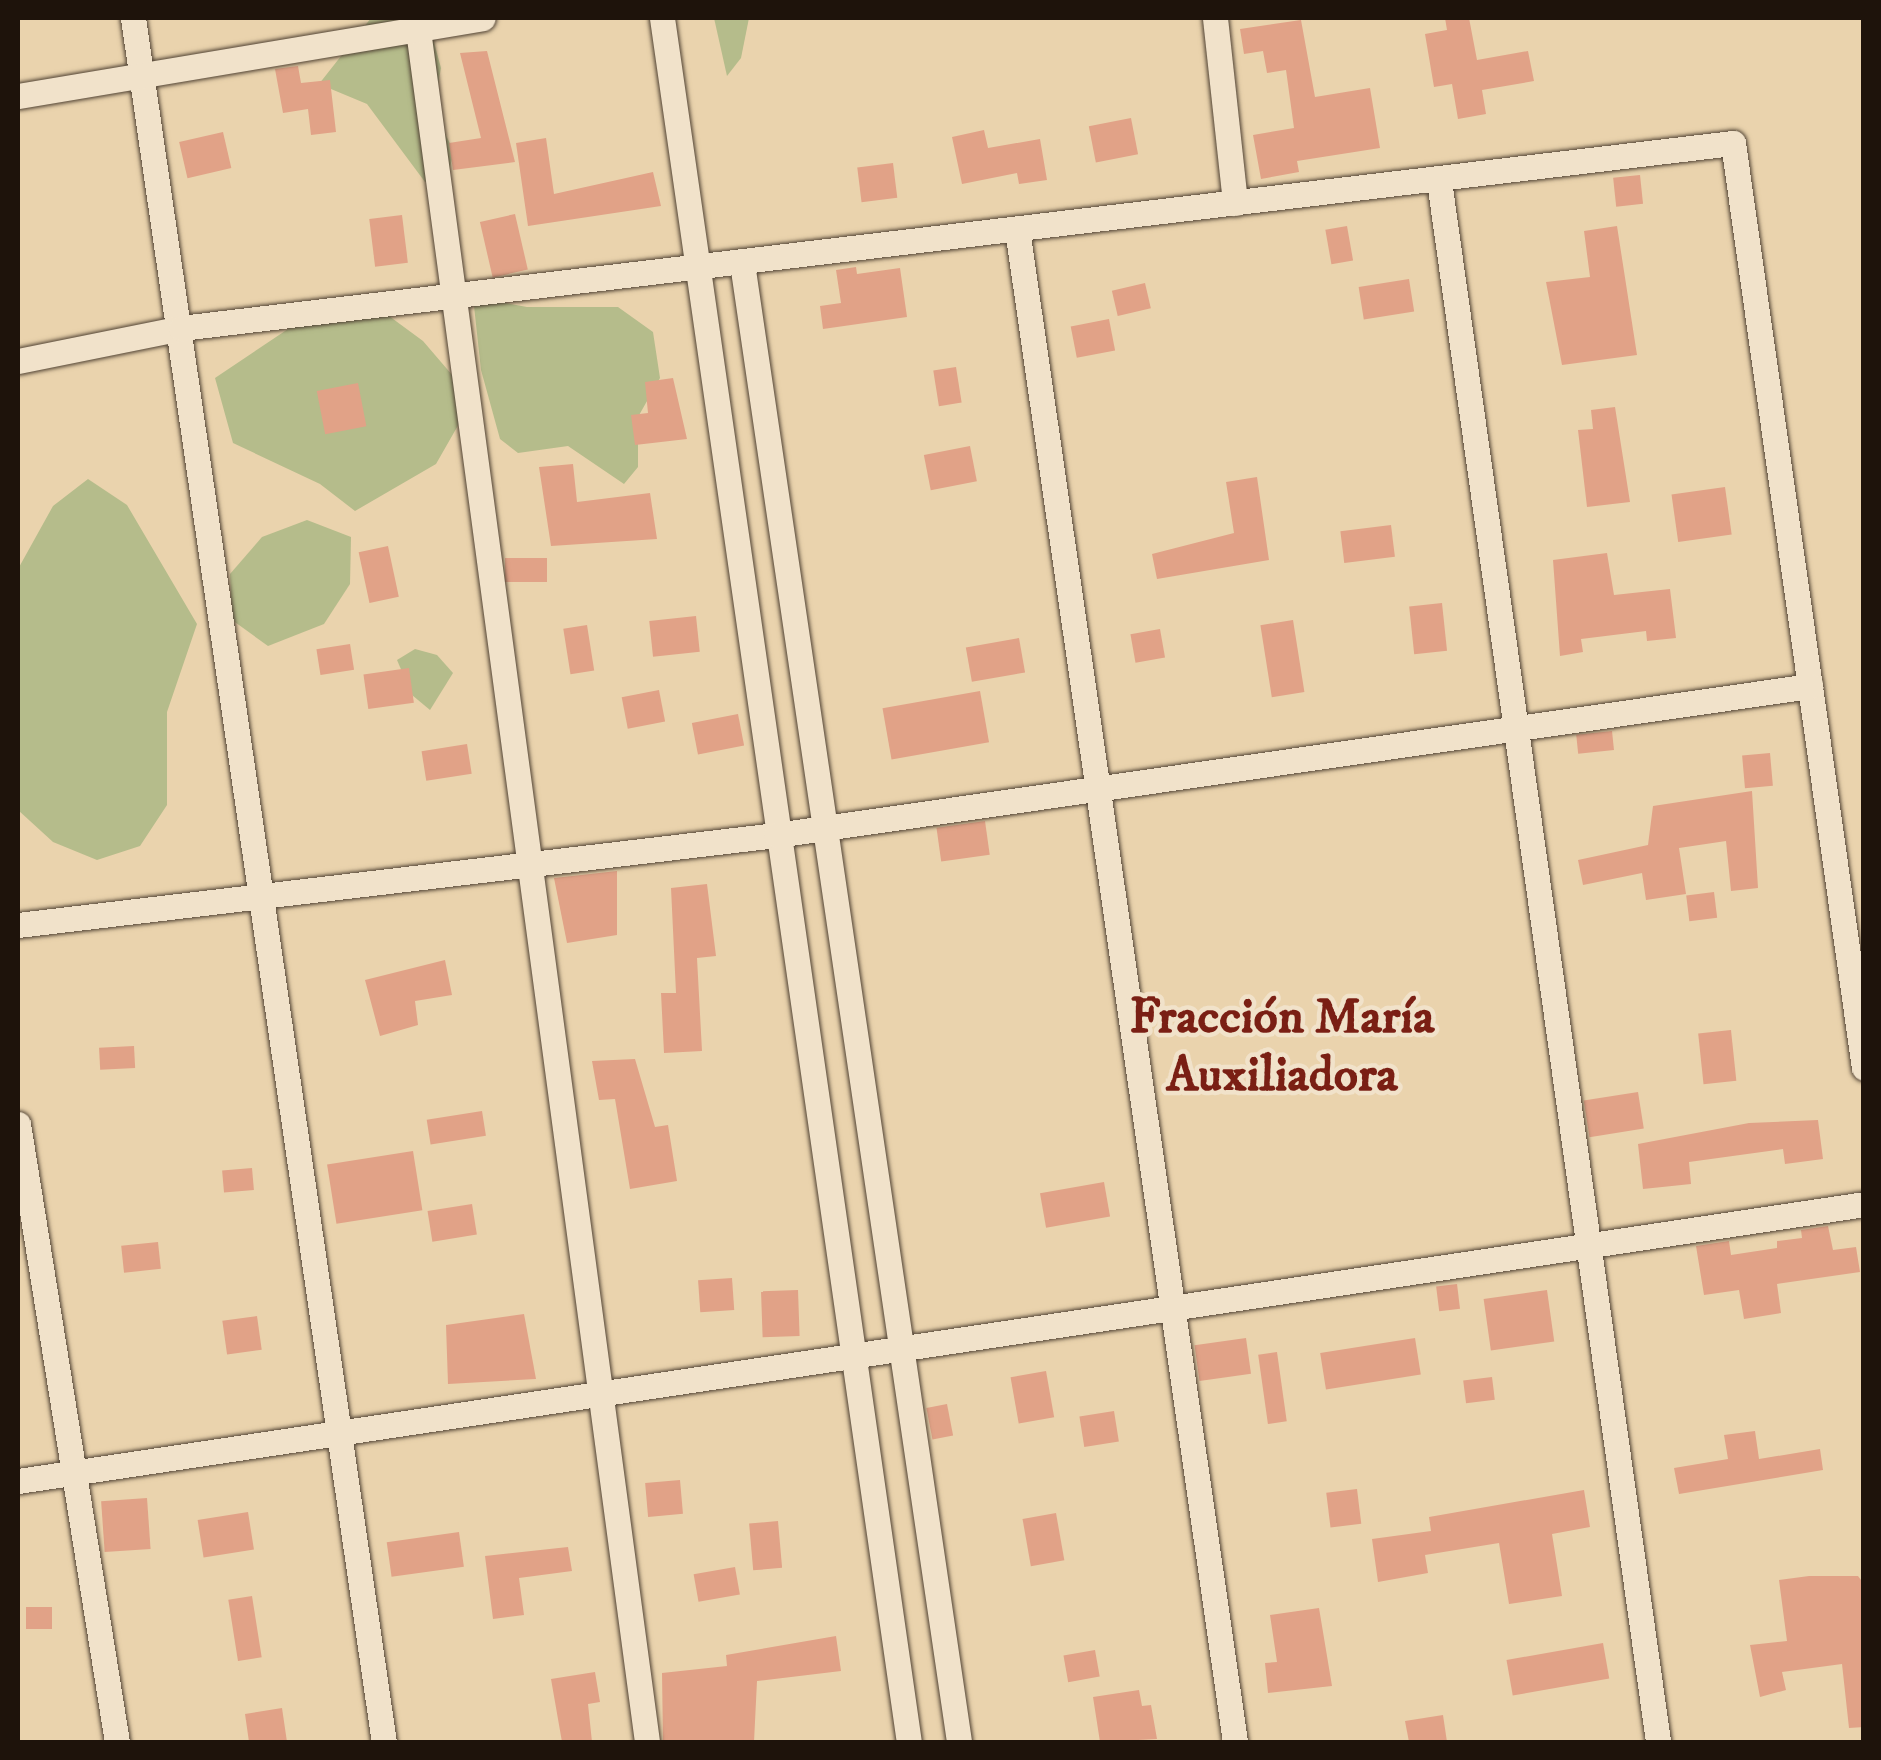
<!DOCTYPE html>
<meta charset="utf-8">
<style>
body{margin:0}
#map{position:relative;width:1881px;height:1760px;overflow:hidden;background:#ead3ad;font-family:"IM FELL DW Pica",serif}
div>[style]{position:absolute}
.green>*{inset:0;background:#b5bc8b}
.building>*{inset:0;background:#e1a287;transform-origin:0 0}
.roads{filter:drop-shadow(0 0 2px #514334) drop-shadow(0 0 2px #514334)}
.minor>*{height:25px;margin:-12.5px;padding:0 12.5px;transform-origin:12.5px;border-radius:12.5px;background:#f1e2ca}
span{translate:-50% -50%;white-space:nowrap;text-align:center;line-height:1.15;-webkit-text-stroke:9px #f1e2ca;paint-order:stroke}
.district-label{font-size:50px;color:#7a1f14;font-weight:700}
.frame{position:absolute;inset:0;border:20px solid #1e130b;pointer-events:none}
</style>
<div id="map">
<div class="green">
<i style="clip-path:polygon(371px 18px,429px 24px,441px 68px,433px 111px,454px 151px,448px 175px,425px 182px,367px 104px,319px 84px)"></i>
<i style="clip-path:polygon(714px 18px,749px 18px,741px 58px,727px 76px)"></i>
<i style="clip-path:polygon(473px 297px,527px 307px,618px 307px,653px 332px,660px 378px,638px 417px,638px 467px,624px 484px,568px 446px,518px 453px,500px 439px,481px 370px)"></i>
<i style="clip-path:polygon(340px 315px,389px 316px,423px 341px,453px 376px,460px 422px,436px 464px,355px 511px,320px 484px,233px 443px,215px 378px,294px 325px)"></i>
<i style="clip-path:polygon(88px 479px,127px 505px,197px 624px,167px 712px,167px 805px,140px 846px,97px 860px,53px 842px,18px 810px,18px 569px,53px 506px)"></i>
<i style="clip-path:polygon(307px 520px,351px 537px,350px 584px,324px 624px,268px 646px,232px 620px,230px 574px,262px 537px)"></i>
<i style="clip-path:polygon(415px 649px,437px 655px,453px 673px,430px 710px,412px 695px,397px 660px)"></i>
</div>
<div class="building">
<i style="clip-path:polygon(1445px 18px,1469px 18px,1477px 60px,1528px 51px,1534px 81px,1482px 90px,1486px 114px,1458px 119px,1452px 84px,1434px 87px,1425px 34px,1447px 30px)"></i>
<i style="clip-path:polygon(1301px 20px,1315px 97px,1370px 88px,1380px 148px,1297px 161px,1299px 172px,1261px 179px,1253px 135px,1294px 128px,1286px 70px,1267px 73px,1263px 51px,1244px 54px,1240px 29px)"></i>
<i style="clip-path:polygon(487px 51px,515px 162px,453px 170px,449px 143px,481px 138px,460px 53px)"></i>
<i style="clip-path:polygon(298px 66px,301px 83px,330px 80px,336px 132px,311px 135px,308px 109px,283px 113px,275px 69px)"></i>
<i style="left:1131px;top:118px;width:37px;height:43px;rotate:79deg"></i>
<i style="clip-path:polygon(984px 130px,988px 148px,1040px 139px,1047px 180px,1019px 184px,1017px 173px,962px 184px,952px 137px)"></i>
<i style="left:223px;top:132px;width:37px;height:45px;rotate:77deg"></i>
<i style="clip-path:polygon(546px 138px,554px 194px,653px 172px,661px 206px,528px 226px,516px 143px)"></i>
<i style="left:893px;top:163px;width:35px;height:36px;rotate:83deg"></i>
<i style="left:1640px;top:175px;width:29px;height:27px;rotate:84deg"></i>
<i style="left:515px;top:214px;width:57px;height:36px;rotate:77deg"></i>
<i style="left:402px;top:215px;width:48px;height:33px;rotate:83deg"></i>
<i style="left:1347px;top:226px;width:35px;height:22px;rotate:80deg"></i>
<i style="clip-path:polygon(1617px 226px,1637px 355px,1562px 365px,1546px 282px,1590px 277px,1584px 231px)"></i>
<i style="clip-path:polygon(856px 267px,857px 274px,900px 268px,907px 317px,823px 329px,820px 306px,841px 303px,836px 270px)"></i>
<i style="left:1409px;top:279px;width:33px;height:51px;rotate:81deg"></i>
<i style="left:1145px;top:283px;width:26px;height:34px;rotate:77deg"></i>
<i style="left:1109px;top:319px;width:32px;height:39px;rotate:79deg"></i>
<i style="left:956px;top:367px;width:36px;height:23px;rotate:81deg"></i>
<i style="clip-path:polygon(673px 378px,687px 439px,635px 445px,631px 415px,648px 413px,645px 382px)"></i>
<i style="left:358px;top:383px;width:44px;height:42px;rotate:79deg"></i>
<i style="clip-path:polygon(1615px 407px,1630px 502px,1587px 507px,1578px 430px,1593px 429px,1591px 410px)"></i>
<i style="left:970px;top:446px;width:36px;height:47px;rotate:79deg"></i>
<i style="clip-path:polygon(573px 464px,577px 502px,650px 493px,657px 539px,551px 546px,539px 467px)"></i>
<i style="clip-path:polygon(1257px 477px,1269px 560px,1157px 579px,1152px 554px,1234px 533px,1226px 482px)"></i>
<i style="left:1725px;top:487px;width:48px;height:54px;rotate:82deg"></i>
<i style="left:1391px;top:525px;width:32px;height:51px;rotate:83deg"></i>
<i style="left:388px;top:546px;width:52px;height:30px;rotate:78deg"></i>
<i style="clip-path:polygon(1607px 553px,1614px 595px,1670px 589px,1676px 638px,1647px 641px,1646px 631px,1581px 639px,1583px 652px,1560px 656px,1553px 560px)"></i>
<i style="left:505px;top:558px;width:42px;height:24px"></i>
<i style="left:1442px;top:603px;width:48px;height:33px;rotate:84deg"></i>
<i style="left:696px;top:616px;width:36px;height:47px;rotate:84deg"></i>
<i style="left:1293px;top:620px;width:73px;height:33px;rotate:81deg"></i>
<i style="left:587px;top:625px;width:46px;height:24px;rotate:81deg"></i>
<i style="left:1160px;top:629px;width:29px;height:30px;rotate:80deg"></i>
<i style="left:1019px;top:638px;width:35px;height:54px;rotate:80deg"></i>
<i style="left:350px;top:644px;width:26px;height:34px;rotate:81deg"></i>
<i style="left:409px;top:668px;width:35px;height:46px;rotate:82deg"></i>
<i style="left:659px;top:690px;width:32px;height:38px;rotate:79deg"></i>
<i style="left:980px;top:691px;width:52px;height:99px;rotate:80deg"></i>
<i style="left:738px;top:714px;width:32px;height:47px;rotate:79deg"></i>
<i style="left:1612px;top:731px;width:19px;height:36px;rotate:84deg"></i>
<i style="left:467px;top:744px;width:30px;height:46px;rotate:81deg"></i>
<i style="left:1770px;top:753px;width:33px;height:28px;rotate:85deg"></i>
<i style="clip-path:polygon(1752px 791px,1758px 888px,1731px 891px,1726px 841px,1679px 848px,1686px 894px,1646px 900px,1642px 873px,1583px 885px,1578px 860px,1648px 845px,1653px 806px)"></i>
<i style="left:985px;top:821px;width:34px;height:49px;rotate:82deg"></i>
<i style="clip-path:polygon(617px 871px,617px 935px,567px 943px,554px 878px)"></i>
<i style="clip-path:polygon(707px 884px,716px 956px,697px 958px,702px 1051px,664px 1053px,661px 993px,676px 993px,671px 888px)"></i>
<i style="left:1714px;top:892px;width:26px;height:28px;rotate:83deg"></i>
<i style="clip-path:polygon(445px 960px,452px 995px,415px 1001px,418px 1025px,380px 1036px,365px 980px)"></i>
<i style="left:1731px;top:1030px;width:51px;height:33px;rotate:84deg"></i>
<i style="left:134px;top:1046px;width:22px;height:35px;rotate:87deg"></i>
<i style="clip-path:polygon(635px 1059px,655px 1127px,668px 1125px,677px 1181px,630px 1189px,615px 1099px,599px 1100px,592px 1061px)"></i>
<i style="left:1638px;top:1092px;width:37px;height:55px;rotate:81deg"></i>
<i style="left:482px;top:1111px;width:25px;height:56px;rotate:81deg"></i>
<i style="clip-path:polygon(1818px 1120px,1823px 1159px,1785px 1164px,1783px 1149px,1689px 1162px,1691px 1184px,1643px 1189px,1638px 1144px,1749px 1123px)"></i>
<i style="left:413px;top:1151px;width:60px;height:87px;rotate:81deg"></i>
<i style="left:252px;top:1168px;width:22px;height:30px;rotate:85deg"></i>
<i style="left:1104px;top:1182px;width:35px;height:65px;rotate:80deg"></i>
<i style="left:472px;top:1204px;width:31px;height:45px;rotate:81deg"></i>
<i style="clip-path:polygon(1828px 1226px,1833px 1250px,1856px 1247px,1860px 1272px,1777px 1284px,1781px 1313px,1744px 1319px,1739px 1290px,1704px 1295px,1696px 1246px,1729px 1241px,1731px 1255px,1777px 1248px,1777px 1241px,1802px 1238px,1801px 1230px)"></i>
<i style="left:158px;top:1242px;width:27px;height:37px;rotate:84deg"></i>
<i style="left:732px;top:1278px;width:32px;height:34px;rotate:86deg"></i>
<i style="left:1457px;top:1284px;width:25px;height:21px;rotate:83deg"></i>
<i style="left:798px;top:1290px;width:46px;height:37px;rotate:88deg"></i>
<i style="left:1547px;top:1290px;width:52px;height:64px;rotate:82deg"></i>
<i style="clip-path:polygon(524px 1314px,536px 1379px,448px 1384px,446px 1325px)"></i>
<i style="left:257px;top:1316px;width:34px;height:35px;rotate:82deg"></i>
<i style="left:1246px;top:1338px;width:36px;height:52px;rotate:82deg"></i>
<i style="left:1415px;top:1338px;width:37px;height:96px;rotate:81deg"></i>
<i style="left:1277px;top:1352px;width:70px;height:19px;rotate:82deg"></i>
<i style="left:1046px;top:1371px;width:47px;height:36px;rotate:80deg"></i>
<i style="left:1492px;top:1377px;width:23px;height:29px;rotate:83deg"></i>
<i style="left:947px;top:1404px;width:32px;height:21px;rotate:79deg"></i>
<i style="left:1114px;top:1411px;width:31px;height:35px;rotate:81deg"></i>
<i style="clip-path:polygon(1755px 1431px,1759px 1459px,1820px 1449px,1823px 1470px,1679px 1494px,1674px 1468px,1728px 1459px,1724px 1435px)"></i>
<i style="left:680px;top:1480px;width:34px;height:35px;rotate:85deg"></i>
<i style="left:1357px;top:1489px;width:35px;height:31px;rotate:83deg"></i>
<i style="clip-path:polygon(1584px 1490px,1590px 1527px,1552px 1534px,1562px 1596px,1509px 1604px,1499px 1543px,1425px 1555px,1428px 1573px,1378px 1582px,1372px 1539px,1431px 1531px,1429px 1517px)"></i>
<i style="left:147px;top:1498px;width:51px;height:46px;rotate:86deg"></i>
<i style="left:248px;top:1512px;width:38px;height:51px;rotate:81deg"></i>
<i style="left:1056px;top:1513px;width:48px;height:34px;rotate:80deg"></i>
<i style="left:778px;top:1521px;width:47px;height:29px;rotate:85deg"></i>
<i style="left:459px;top:1532px;width:35px;height:73px;rotate:82deg"></i>
<i style="clip-path:polygon(568px 1547px,572px 1571px,519px 1578px,524px 1615px,493px 1619px,485px 1556px)"></i>
<i style="left:735px;top:1567px;width:28px;height:42px;rotate:80deg"></i>
<i style="clip-path:polygon(1809px 1576px,1858px 1576px,1864px 1584px,1864px 1727px,1849px 1728px,1842px 1664px,1782px 1672px,1786px 1690px,1760px 1697px,1750px 1645px,1787px 1641px,1779px 1580px)"></i>
<i style="left:252px;top:1596px;width:62px;height:24px;rotate:81deg"></i>
<i style="left:26px;top:1607px;width:26px;height:22px"></i>
<i style="clip-path:polygon(1319px 1608px,1332px 1686px,1268px 1693px,1265px 1663px,1277px 1662px,1270px 1615px)"></i>
<i style="clip-path:polygon(836px 1636px,841px 1671px,757px 1681px,754px 1742px,663px 1742px,662px 1673px,727px 1666px,726px 1655px)"></i>
<i style="left:1603px;top:1643px;width:36px;height:98px;rotate:80deg"></i>
<i style="left:1095px;top:1650px;width:27px;height:32px;rotate:80deg"></i>
<i style="clip-path:polygon(595px 1672px,600px 1702px,588px 1704px,592px 1742px,562px 1742px,551px 1679px)"></i>
<i style="clip-path:polygon(1139px 1690px,1142px 1706px,1151px 1705px,1157px 1739px,1100px 1742px,1093px 1697px)"></i>
<i style="clip-path:polygon(282px 1708px,287px 1742px,249px 1742px,245px 1714px)"></i>
<i style="clip-path:polygon(1443px 1715px,1447px 1742px,1409px 1742px,1405px 1721px)"></i>
</div>
<div class="roads">
<div class="minor">
<i style="left:133px;top:18px;width:1742px;rotate:81.72deg"></i>
<i style="left:662px;top:18px;width:1742px;rotate:81.85deg"></i>
<i style="left:1215px;top:18px;width:186px;rotate:83.8deg"></i>
<i style="left:418px;top:30px;width:1727px;rotate:82.38deg"></i>
<i style="left:18px;top:96px;width:471px;rotate:-9.5deg"></i>
<i style="left:1439px;top:181px;width:1576px;rotate:82.01deg"></i>
<i style="left:1017px;top:229px;width:1529px;rotate:81.8deg"></i>
<i style="left:742px;top:263px;width:1495px;rotate:81.65deg"></i>
<i style="left:18px;top:361px;width:166px;rotate:-11.4deg"></i>
<i style="left:181px;top:328px;width:1563px;rotate:-6.8deg"></i>
<i style="left:1733px;top:143px;width:934px;rotate:81.94deg"></i>
<i style="left:18px;top:925px;width:763px;rotate:-6.77deg"></i>
<i style="left:776px;top:835px;width:1045px;rotate:-8.2deg"></i>
<i style="left:18px;top:1124px;width:626px;rotate:80.9deg"></i>
<i style="left:18px;top:1481px;width:1867px;rotate:-8.53deg"></i>
</div>
</div>
<div class="district-label">
<span style="left:1282px;top:1046px">Fracción María<br>Auxiliadora</span>
</div>
<div class="frame"></div>
</div>
